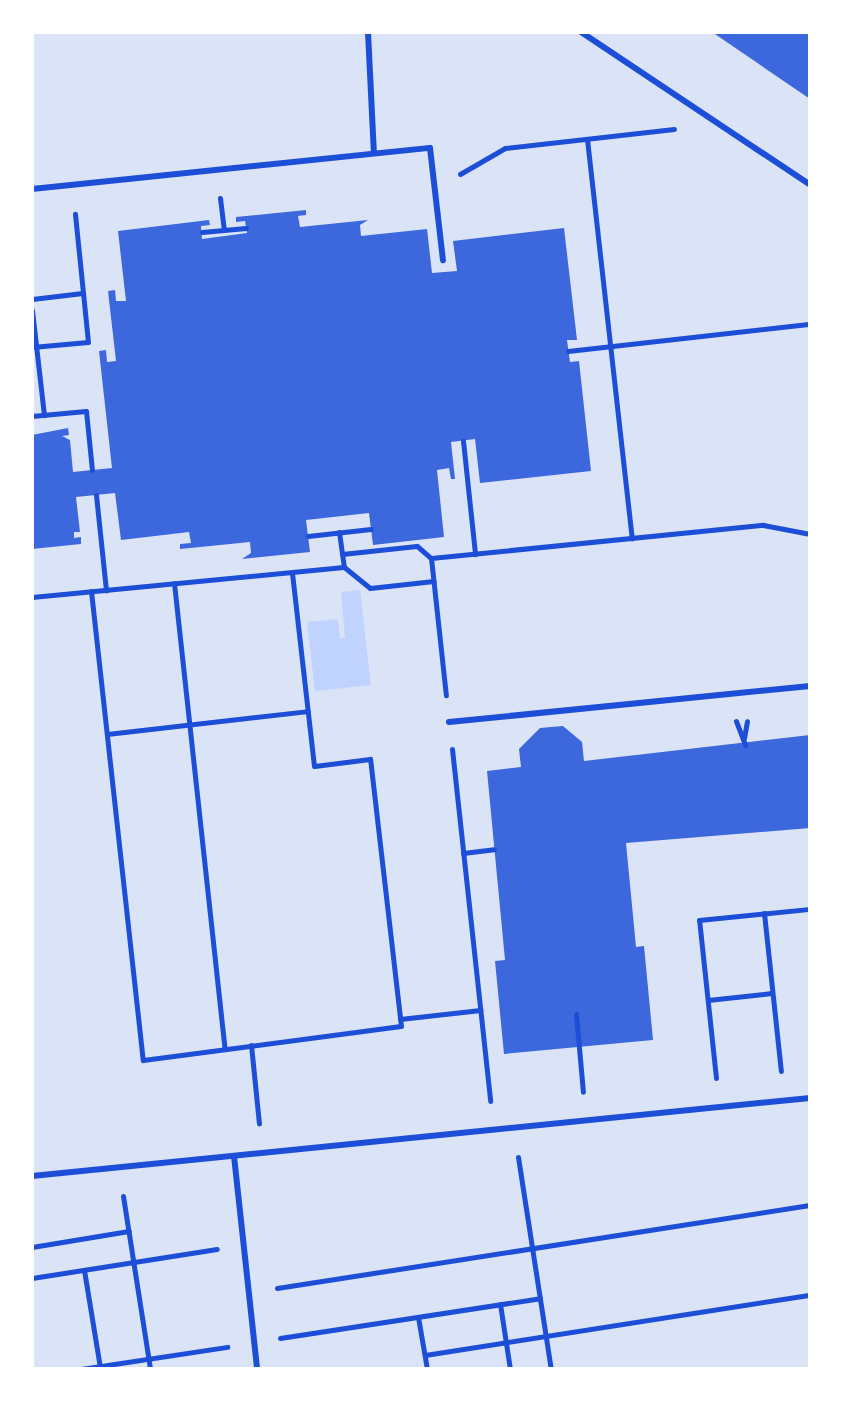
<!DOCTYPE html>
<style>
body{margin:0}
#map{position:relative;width:842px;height:1401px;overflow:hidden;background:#f2f2f2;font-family:Manrope,sans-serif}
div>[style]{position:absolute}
.green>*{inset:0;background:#dbe4f7;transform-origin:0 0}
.water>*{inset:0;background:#bfd3fe}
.building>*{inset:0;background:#3d67dc}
.path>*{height:5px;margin:-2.5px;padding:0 2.5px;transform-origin:2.5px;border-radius:2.5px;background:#1d4ed8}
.service>*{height:6px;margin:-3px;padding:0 3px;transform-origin:3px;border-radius:3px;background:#1d4ed8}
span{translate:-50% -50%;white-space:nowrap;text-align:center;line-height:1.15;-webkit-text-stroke:6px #fff;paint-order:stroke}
.frame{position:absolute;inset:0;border:34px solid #fff;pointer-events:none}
</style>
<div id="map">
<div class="green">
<i style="left:32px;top:32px;width:778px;height:1337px"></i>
</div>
<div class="water">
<i style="clip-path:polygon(360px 590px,371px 685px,315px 691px,307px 622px,338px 619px,340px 638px,345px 638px,341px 592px)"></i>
</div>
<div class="building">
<i style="clip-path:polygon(712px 32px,810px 32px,810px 99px)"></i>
<i style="clip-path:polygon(306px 210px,306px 215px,298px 216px,300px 227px,368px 220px,360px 225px,361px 236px,427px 229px,432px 273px,457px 271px,453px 241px,564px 228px,577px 340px,567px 340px,570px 362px,579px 361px,591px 471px,480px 483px,475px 439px,451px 442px,455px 479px,451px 479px,449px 468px,437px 470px,444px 537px,373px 545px,369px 513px,306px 520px,310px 552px,242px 559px,251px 553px,250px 542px,180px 549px,180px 544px,191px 543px,189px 532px,121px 540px,115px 493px,76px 497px,80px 532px,74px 532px,74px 538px,81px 537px,81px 544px,32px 549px,32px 435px,68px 428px,69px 435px,62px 436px,70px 440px,73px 472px,112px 468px,99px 351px,106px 350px,107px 362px,116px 361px,108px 291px,115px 290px,116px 301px,126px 301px,118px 231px,209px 220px,210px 225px,201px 226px,202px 239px,247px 233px,245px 221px,236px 222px,236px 217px)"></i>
<i style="clip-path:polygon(563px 726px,582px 742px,584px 761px,810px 735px,810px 828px,626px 843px,636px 947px,644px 946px,653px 1040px,504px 1054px,495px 961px,505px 960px,487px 771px,521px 767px,519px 749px,540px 728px)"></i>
</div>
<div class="path">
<i style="left:587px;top:139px;width:402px;rotate:83.6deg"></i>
<i style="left:460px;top:174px;width:52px;rotate:-30deg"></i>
<i style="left:505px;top:148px;width:170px;rotate:-6.4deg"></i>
<i style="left:220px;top:198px;width:32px;rotate:83deg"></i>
<i style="left:202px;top:232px;width:44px;rotate:-5.2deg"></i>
<i style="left:32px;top:299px;width:51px;rotate:-6.7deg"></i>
<i style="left:32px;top:310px;width:106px;rotate:83.5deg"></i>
<i style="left:32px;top:347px;width:56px;rotate:-5.1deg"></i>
<i style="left:88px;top:342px;width:129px;rotate:-95.8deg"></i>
<i style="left:568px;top:351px;width:244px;rotate:-6.4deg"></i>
<i style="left:32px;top:416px;width:54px;rotate:-5.3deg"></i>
<i style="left:86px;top:411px;width:59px;rotate:84.2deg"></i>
<i style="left:463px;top:441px;width:114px;rotate:83.9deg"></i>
<i style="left:96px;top:495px;width:96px;rotate:84deg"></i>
<i style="left:339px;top:532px;width:35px;rotate:82deg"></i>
<i style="left:344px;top:567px;width:33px;rotate:39deg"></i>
<i style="left:370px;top:588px;width:64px;rotate:-6.2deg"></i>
<i style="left:308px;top:536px;width:63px;rotate:-6.3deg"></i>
<i style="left:342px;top:554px;width:75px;rotate:-6.1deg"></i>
<i style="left:417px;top:546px;width:18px;rotate:41deg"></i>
<i style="left:431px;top:558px;width:138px;rotate:83.8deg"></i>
<i style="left:431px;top:558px;width:334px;rotate:-5.7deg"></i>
<i style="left:763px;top:525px;width:48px;rotate:10.8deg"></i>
<i style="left:174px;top:583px;width:469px;rotate:83.8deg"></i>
<i style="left:91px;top:591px;width:472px;rotate:83.7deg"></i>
<i style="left:143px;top:1060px;width:260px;rotate:-7.5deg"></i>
<i style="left:401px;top:1026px;width:269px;rotate:-96.6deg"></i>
<i style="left:370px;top:759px;width:56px;rotate:172.9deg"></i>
<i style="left:314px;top:766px;width:195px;rotate:-96.5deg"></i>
<i style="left:32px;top:597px;width:313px;rotate:-5.5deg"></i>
<i style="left:736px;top:721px;width:26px;rotate:69deg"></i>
<i style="left:107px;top:734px;width:202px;rotate:-6.5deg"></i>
<i style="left:744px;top:738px;width:17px;rotate:-80deg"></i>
<i style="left:452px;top:749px;width:354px;rotate:83.8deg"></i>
<i style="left:463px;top:853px;width:31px;rotate:-7deg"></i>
<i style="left:764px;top:913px;width:159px;rotate:83.9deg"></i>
<i style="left:708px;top:1000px;width:64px;rotate:-6.2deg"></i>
<i style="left:576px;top:1014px;width:78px;rotate:84.9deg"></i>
<i style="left:400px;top:1019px;width:81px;rotate:-6.4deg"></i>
<i style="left:251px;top:1045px;width:79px;rotate:84.2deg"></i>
<i style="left:716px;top:1078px;width:159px;rotate:-96.1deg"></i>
<i style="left:699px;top:920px;width:112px;rotate:-5.7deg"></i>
<i style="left:518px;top:1157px;width:215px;rotate:81.2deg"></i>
<i style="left:123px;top:1196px;width:175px;rotate:81.1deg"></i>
<i style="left:32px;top:1247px;width:98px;rotate:-9.4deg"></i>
<i style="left:84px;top:1270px;width:99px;rotate:80.7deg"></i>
<i style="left:32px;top:1278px;width:187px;rotate:-8.9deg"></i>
<i style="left:277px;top:1288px;width:539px;rotate:-8.85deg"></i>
<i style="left:500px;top:1304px;width:66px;rotate:81.3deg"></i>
<i style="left:418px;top:1317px;width:53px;rotate:80.2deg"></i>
<i style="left:280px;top:1338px;width:263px;rotate:-8.7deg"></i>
<i style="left:425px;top:1355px;width:390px;rotate:-8.9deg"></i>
<i style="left:81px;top:1369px;width:148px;rotate:-8.6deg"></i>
</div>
<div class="service">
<i style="left:368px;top:32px;width:121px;rotate:87.2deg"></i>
<i style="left:581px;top:32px;width:275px;rotate:33.7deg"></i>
<i style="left:32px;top:189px;width:400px;rotate:-5.9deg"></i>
<i style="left:430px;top:148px;width:113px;rotate:83.4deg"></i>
<i style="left:449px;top:722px;width:363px;rotate:-5.7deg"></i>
<i style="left:234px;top:1156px;width:214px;rotate:83.8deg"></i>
<i style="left:32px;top:1176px;width:782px;rotate:-5.73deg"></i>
</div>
<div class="frame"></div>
</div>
